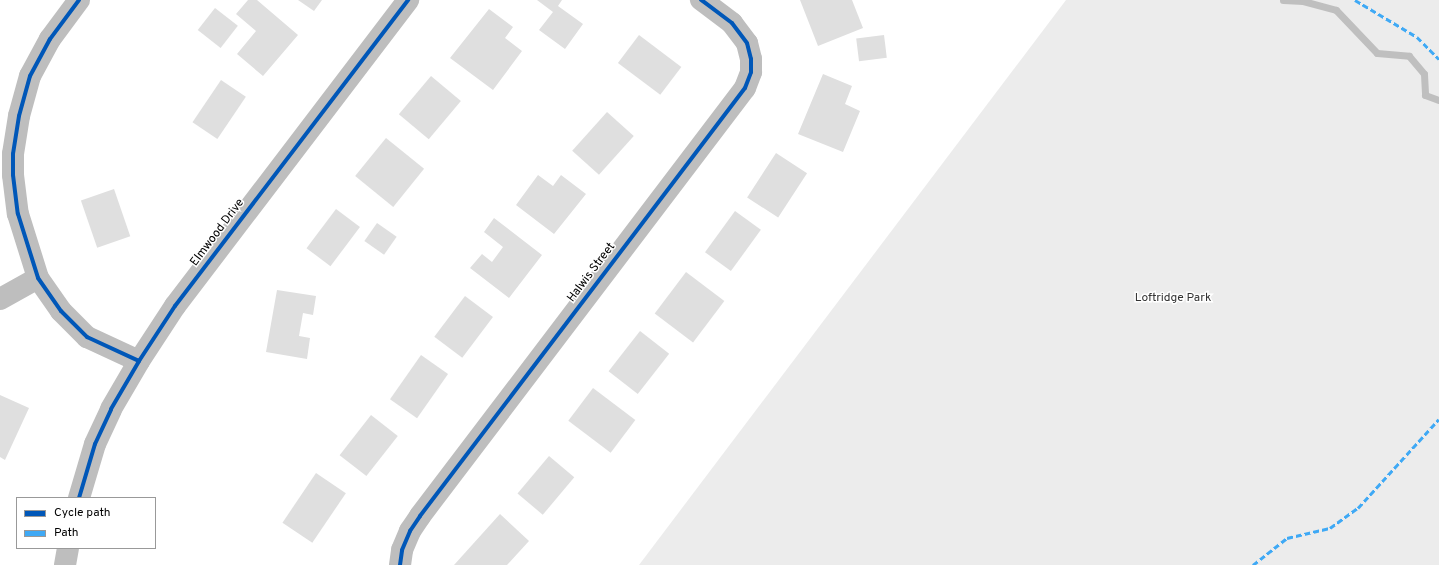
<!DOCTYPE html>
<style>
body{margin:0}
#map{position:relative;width:1439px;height:565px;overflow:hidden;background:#fff;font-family:Overpass,sans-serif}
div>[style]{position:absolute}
.green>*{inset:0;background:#ececec}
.stream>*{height:7px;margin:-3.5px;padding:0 3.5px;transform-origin:3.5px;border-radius:3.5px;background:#bfbfbf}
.building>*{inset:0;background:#dfdfdf;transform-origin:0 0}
.minor>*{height:22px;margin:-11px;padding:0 11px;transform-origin:11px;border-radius:11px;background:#bebebe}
.tertiary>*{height:22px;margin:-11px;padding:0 11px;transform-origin:11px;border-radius:11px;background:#bebebe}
.quiet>*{height:3px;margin-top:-1.5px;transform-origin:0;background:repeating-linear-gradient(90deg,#3fa9f5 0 6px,transparent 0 9px)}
.cycleway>*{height:4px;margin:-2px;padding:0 2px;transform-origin:2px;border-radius:2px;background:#0057b8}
span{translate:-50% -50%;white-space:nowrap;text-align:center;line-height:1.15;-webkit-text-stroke:3px #fff;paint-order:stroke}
.street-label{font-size:12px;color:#000}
.park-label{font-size:12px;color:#333}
.legend{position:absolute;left:16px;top:497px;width:140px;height:52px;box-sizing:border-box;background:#fff;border:1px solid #999;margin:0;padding:5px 7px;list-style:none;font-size:12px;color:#000}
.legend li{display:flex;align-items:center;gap:8px;height:20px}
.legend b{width:20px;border:1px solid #999}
</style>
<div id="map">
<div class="green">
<i style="clip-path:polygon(1066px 0,1439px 0,1439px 565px,639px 565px)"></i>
</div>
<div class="stream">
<i style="left:1283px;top:0;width:20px;rotate:3deg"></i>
<i style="left:1303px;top:1px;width:34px;rotate:15deg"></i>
<i style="left:1336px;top:10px;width:59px;rotate:46.4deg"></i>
<i style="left:1377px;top:53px;width:32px;rotate:5deg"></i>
<i style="left:1409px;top:56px;width:23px;rotate:50deg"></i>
<i style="left:1424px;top:74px;width:21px;rotate:87deg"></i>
<i style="left:1425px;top:95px;width:15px;rotate:20deg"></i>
</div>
<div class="building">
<i style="clip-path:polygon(248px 0,257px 0,298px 35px,263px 76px,237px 54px,256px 31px,236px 14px)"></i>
<i style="clip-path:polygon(298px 0,322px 0,314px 11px)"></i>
<i style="clip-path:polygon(537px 0,562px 0,558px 6px,583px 24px,565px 49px,539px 30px,553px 12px)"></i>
<i style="clip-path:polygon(800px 0,852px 0,863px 28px,818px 46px)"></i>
<i style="left:215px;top:8px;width:29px;height:28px;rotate:38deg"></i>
<i style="clip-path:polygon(489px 9px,513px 27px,505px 38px,522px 51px,493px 90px,450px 58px)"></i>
<i style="left:639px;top:35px;width:53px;height:35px;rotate:37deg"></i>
<i style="left:884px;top:35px;width:23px;height:28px;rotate:83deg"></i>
<i style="clip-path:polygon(823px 74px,852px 86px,845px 104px,860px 111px,843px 152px,798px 134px)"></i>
<i style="left:431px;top:76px;width:39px;height:50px;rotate:40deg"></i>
<i style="left:221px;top:80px;width:30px;height:51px;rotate:34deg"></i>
<i style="left:607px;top:112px;width:36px;height:52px;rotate:42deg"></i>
<i style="left:386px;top:138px;width:49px;height:49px;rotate:39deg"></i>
<i style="left:776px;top:153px;width:37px;height:53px;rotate:33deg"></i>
<i style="clip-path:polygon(538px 175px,553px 186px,561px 175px,586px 194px,554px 234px,516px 205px)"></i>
<i style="left:114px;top:189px;width:50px;height:35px;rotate:71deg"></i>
<i style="left:336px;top:209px;width:30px;height:49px;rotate:37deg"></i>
<i style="left:735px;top:211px;width:32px;height:51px;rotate:36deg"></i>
<i style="clip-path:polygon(494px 218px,542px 255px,509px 298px,470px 268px,482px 254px,492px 262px,503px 247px,484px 232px)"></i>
<i style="left:377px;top:223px;width:24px;height:22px;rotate:35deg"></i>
<i style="left:686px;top:272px;width:48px;height:52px;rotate:37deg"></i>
<i style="clip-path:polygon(277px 290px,316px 296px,313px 315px,303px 313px,299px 336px,310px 338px,307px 359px,266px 352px)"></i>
<i style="left:465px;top:296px;width:35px;height:51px;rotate:37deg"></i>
<i style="left:640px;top:331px;width:37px;height:51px;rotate:38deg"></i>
<i style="left:421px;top:355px;width:33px;height:54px;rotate:35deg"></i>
<i style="left:593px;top:388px;width:53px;height:41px;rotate:37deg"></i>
<i style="clip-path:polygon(0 395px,29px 408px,5px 460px,0 457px)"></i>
<i style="left:371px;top:415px;width:34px;height:51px;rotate:38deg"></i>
<i style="left:549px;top:456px;width:33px;height:49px;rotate:40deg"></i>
<i style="left:316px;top:473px;width:36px;height:60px;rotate:34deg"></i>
<i style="clip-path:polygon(500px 514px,529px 541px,507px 565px,454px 565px)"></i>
</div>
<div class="minor">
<i style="left:79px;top:0;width:49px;rotate:126.6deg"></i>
<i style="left:50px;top:39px;width:42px;rotate:118.4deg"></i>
<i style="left:30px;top:76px;width:41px;rotate:105.4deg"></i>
<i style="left:19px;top:116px;width:38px;rotate:99deg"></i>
<i style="left:13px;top:154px;width:21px;rotate:90deg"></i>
<i style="left:13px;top:175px;width:39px;rotate:83deg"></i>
<i style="left:18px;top:214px;width:67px;rotate:72.6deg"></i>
<i style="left:38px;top:278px;width:40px;rotate:55.1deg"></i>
<i style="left:61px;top:311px;width:37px;rotate:45deg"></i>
<i style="left:87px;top:337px;width:57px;rotate:24.8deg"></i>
<i style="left:0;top:299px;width:43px;rotate:-28.9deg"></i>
<i style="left:400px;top:565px;width:15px;rotate:-82deg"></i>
<i style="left:402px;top:550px;width:21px;rotate:-67deg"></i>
<i style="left:410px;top:531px;width:18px;rotate:-56deg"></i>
<i style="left:420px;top:516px;width:537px;rotate:-52.79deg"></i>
<i style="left:745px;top:88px;width:17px;rotate:-69deg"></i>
<i style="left:751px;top:72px;width:13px;rotate:-90deg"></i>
<i style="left:751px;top:59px;width:16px;rotate:-104deg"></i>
<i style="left:747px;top:43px;width:25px;rotate:-127deg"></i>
<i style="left:732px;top:23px;width:39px;rotate:-143deg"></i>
</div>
<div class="tertiary">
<i style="left:79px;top:498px;width:56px;rotate:-73.5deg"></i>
<i style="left:95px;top:444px;width:38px;rotate:-65deg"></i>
<i style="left:111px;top:409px;width:56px;rotate:-59.7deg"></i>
<i style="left:139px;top:361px;width:66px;rotate:-56.8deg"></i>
<i style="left:175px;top:306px;width:385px;rotate:-52.7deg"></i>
<i style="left:65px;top:565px;width:17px;rotate:-80deg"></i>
</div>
<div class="quiet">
<i style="left:1355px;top:0;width:72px;rotate:30.8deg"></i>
<i style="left:1417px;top:37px;width:31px;rotate:45deg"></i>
<i style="left:1253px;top:565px;width:43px;rotate:-38.5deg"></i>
<i style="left:1287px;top:538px;width:44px;rotate:-13.1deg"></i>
<i style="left:1330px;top:528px;width:34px;rotate:-36deg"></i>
<i style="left:1358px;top:508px;width:120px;rotate:-47.7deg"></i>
</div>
<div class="cycleway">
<i style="left:79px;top:0;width:49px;rotate:126.6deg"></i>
<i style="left:50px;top:39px;width:42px;rotate:118.4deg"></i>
<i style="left:30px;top:76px;width:41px;rotate:105.4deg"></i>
<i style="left:19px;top:116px;width:38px;rotate:99deg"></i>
<i style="left:13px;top:154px;width:21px;rotate:90deg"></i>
<i style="left:13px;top:175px;width:39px;rotate:83deg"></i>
<i style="left:18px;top:214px;width:67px;rotate:72.6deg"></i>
<i style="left:38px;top:278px;width:40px;rotate:55.1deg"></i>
<i style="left:61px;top:311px;width:37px;rotate:45deg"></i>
<i style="left:87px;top:337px;width:57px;rotate:24.8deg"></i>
<i style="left:79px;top:498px;width:56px;rotate:-73.5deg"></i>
<i style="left:95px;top:444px;width:38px;rotate:-65deg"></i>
<i style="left:111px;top:409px;width:56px;rotate:-59.7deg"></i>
<i style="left:139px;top:361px;width:66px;rotate:-56.8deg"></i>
<i style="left:175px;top:306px;width:385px;rotate:-52.7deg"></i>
<i style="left:400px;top:565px;width:15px;rotate:-82deg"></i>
<i style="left:402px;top:550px;width:21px;rotate:-67deg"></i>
<i style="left:410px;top:531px;width:18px;rotate:-56deg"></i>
<i style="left:420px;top:516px;width:537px;rotate:-52.79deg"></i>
<i style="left:745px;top:88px;width:17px;rotate:-69deg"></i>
<i style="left:751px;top:72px;width:13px;rotate:-90deg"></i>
<i style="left:751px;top:59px;width:16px;rotate:-104deg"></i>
<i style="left:747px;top:43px;width:25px;rotate:-127deg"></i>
<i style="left:732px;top:23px;width:39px;rotate:-143deg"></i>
</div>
<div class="street-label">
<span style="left:218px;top:233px;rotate:-53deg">Elmwood Drive</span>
<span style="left:592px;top:273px;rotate:-53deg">Halwis Street</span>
</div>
<div class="park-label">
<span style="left:1173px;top:299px">Loftridge Park</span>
</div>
<ul class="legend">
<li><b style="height:5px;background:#0057b8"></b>Cycle path</li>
<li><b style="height:5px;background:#3fa9f5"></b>Path</li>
</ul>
</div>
